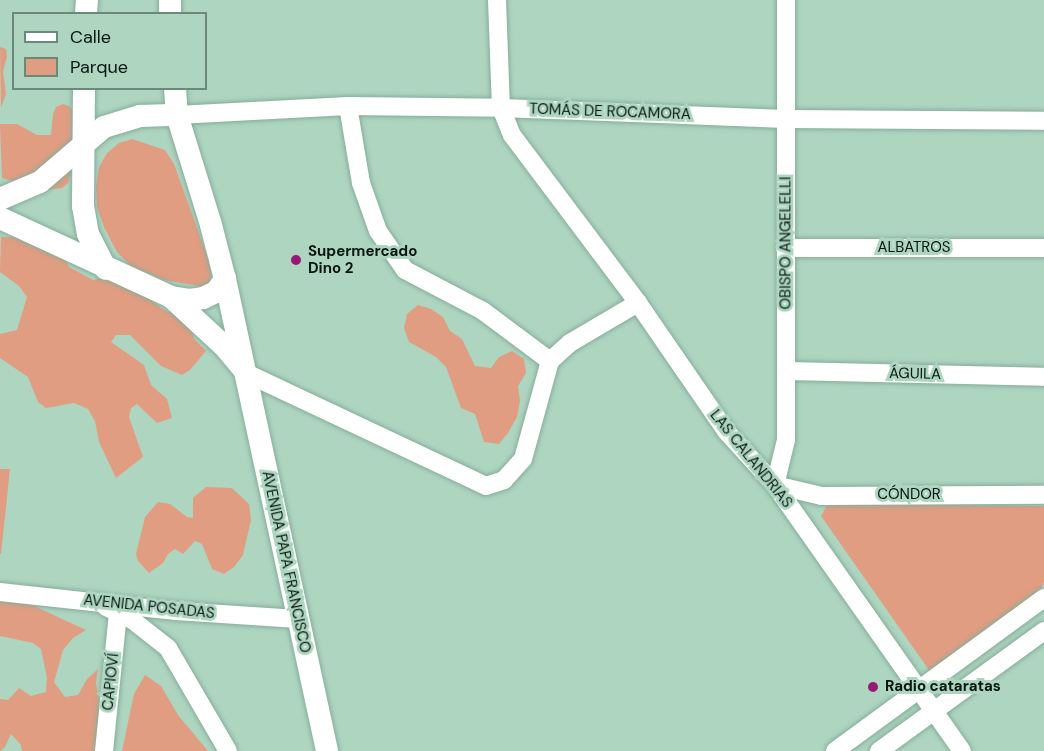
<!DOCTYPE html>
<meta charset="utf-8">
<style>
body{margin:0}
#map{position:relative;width:1044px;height:751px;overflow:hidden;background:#add5c0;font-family:"DM Sans",sans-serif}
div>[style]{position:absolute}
.green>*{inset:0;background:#e19d82}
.roads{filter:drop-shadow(0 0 2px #87ad9a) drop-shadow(0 0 2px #87ad9a)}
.minor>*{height:18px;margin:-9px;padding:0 9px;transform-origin:9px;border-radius:9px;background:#fff}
.major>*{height:22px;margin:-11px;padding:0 11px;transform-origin:11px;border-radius:11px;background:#fff}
.dots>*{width:16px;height:16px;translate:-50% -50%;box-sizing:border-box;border:3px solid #add5c0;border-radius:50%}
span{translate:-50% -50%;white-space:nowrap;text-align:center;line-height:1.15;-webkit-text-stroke:6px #add5c0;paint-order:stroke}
.street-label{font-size:15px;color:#081610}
.poi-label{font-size:15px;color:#081610;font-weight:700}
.left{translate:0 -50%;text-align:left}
.legend{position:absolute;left:12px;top:12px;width:195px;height:78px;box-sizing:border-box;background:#add5c0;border:2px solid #6b897a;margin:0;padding:8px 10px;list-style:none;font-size:18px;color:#081610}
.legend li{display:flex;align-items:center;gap:12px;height:30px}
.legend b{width:30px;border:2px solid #6b897a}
</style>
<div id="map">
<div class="green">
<i style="clip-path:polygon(0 47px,6px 49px,7px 57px,3px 71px,6px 94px,1px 108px)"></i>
<i style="clip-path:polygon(63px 104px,69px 106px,74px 112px,72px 169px,68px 183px,62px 188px,46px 190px,2px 178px,0 124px,17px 124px,37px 135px,51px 135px,53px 114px,56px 107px)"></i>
<i style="clip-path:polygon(132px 139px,165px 150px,174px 164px,210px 264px,211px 281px,205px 287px,164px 280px,131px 266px,117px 252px,104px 227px,97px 207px,96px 187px,99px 167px,107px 153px,119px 143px)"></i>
<i style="clip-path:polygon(1px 237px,31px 237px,63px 254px,69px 267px,93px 280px,116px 275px,164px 310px,183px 317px,191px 325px,194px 339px,206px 351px,190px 370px,182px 375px,161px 366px,130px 335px,116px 335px,111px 342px,144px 365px,151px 385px,167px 399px,172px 418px,157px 423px,137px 404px,131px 408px,129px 417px,143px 457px,116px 478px,99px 442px,95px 421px,88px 409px,74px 403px,46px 408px,38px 402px,28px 377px,0 358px,0 334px,17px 330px,27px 297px,19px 286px,0 272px)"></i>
<i style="clip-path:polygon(418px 305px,431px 309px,443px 317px,450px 331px,462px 339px,475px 366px,491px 368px,499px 357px,512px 351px,524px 359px,526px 373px,518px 386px,520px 401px,517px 417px,508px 433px,499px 444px,484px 442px,475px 414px,461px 408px,446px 367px,436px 357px,409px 342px,404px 328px,407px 314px)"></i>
<i style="clip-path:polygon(0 469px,10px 469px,1px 554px,0 554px)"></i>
<i style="clip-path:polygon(206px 487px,232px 488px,249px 504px,251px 520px,243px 555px,234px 567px,224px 574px,212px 569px,202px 544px,195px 541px,183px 554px,175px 549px,168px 554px,163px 563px,149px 573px,138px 561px,136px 554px,145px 517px,158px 502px,170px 504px,187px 517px,193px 518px,193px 498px)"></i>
<i style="clip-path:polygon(828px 504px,1044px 506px,1044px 582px,1039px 593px,929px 670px,821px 516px)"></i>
<i style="clip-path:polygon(19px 599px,86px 630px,73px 638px,63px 650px,54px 682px,65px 697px,78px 695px,87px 679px,98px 669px,96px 683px,101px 712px,97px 751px,22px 751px,21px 745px,11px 734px,5px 747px,0 751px,0 699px,8px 700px,19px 688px,31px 696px,46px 692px,47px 678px,41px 649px,33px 643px,0 636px,0 600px)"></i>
<i style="clip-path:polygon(145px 675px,161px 686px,178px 715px,208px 751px,122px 751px,134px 694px)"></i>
</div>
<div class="roads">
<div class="minor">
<i style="left:497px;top:0;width:108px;rotate:87.9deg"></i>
<i style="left:501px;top:108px;width:29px;rotate:68deg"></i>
<i style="left:512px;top:135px;width:210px;rotate:53.1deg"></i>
<i style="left:638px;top:303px;width:155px;rotate:55.5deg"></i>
<i style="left:726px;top:431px;width:73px;rotate:47.8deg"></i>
<i style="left:775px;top:485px;width:325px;rotate:54.9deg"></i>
<i style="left:786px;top:0;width:440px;rotate:90deg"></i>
<i style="left:786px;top:440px;width:46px;rotate:103.7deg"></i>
<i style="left:775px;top:485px;width:48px;rotate:13.2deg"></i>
<i style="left:822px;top:496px;width:222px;rotate:-0.3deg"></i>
<i style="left:348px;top:106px;width:78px;rotate:80.4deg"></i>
<i style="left:361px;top:183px;width:51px;rotate:70.5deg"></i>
<i style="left:378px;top:231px;width:47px;rotate:55.3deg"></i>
<i style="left:405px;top:270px;width:88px;rotate:27.7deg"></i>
<i style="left:483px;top:311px;width:84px;rotate:36.7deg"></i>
<i style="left:177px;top:115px;width:171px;rotate:-3deg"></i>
<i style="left:348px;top:106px;width:153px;rotate:0.7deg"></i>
<i style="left:501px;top:108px;width:285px;rotate:2.2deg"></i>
<i style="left:786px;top:119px;width:258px;rotate:0.4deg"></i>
<i style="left:785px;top:248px;width:259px"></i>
<i style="left:786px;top:371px;width:258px;rotate:1.3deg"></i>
<i style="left:246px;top:373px;width:265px;rotate:25.2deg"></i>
<i style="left:486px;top:486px;width:19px;rotate:-18deg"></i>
<i style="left:504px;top:480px;width:28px;rotate:-48deg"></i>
<i style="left:523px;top:459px;width:102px;rotate:-74.6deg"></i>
<i style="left:550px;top:361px;width:27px;rotate:-42deg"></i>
<i style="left:570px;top:343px;width:79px;rotate:-30.5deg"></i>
<i style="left:0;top:592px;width:177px;rotate:6.2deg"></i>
<i style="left:176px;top:611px;width:122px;rotate:3.8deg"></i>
<i style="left:106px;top:607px;width:28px;rotate:26deg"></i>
<i style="left:131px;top:619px;width:47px;rotate:38.1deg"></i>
<i style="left:168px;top:648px;width:119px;rotate:59.8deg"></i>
<i style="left:104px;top:751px;width:139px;rotate:-84.2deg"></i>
<i style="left:835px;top:751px;width:259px;rotate:-36.2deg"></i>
<i style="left:879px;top:751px;width:204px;rotate:-36deg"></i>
</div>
<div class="major">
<i style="left:170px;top:0;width:14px;rotate:90deg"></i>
<i style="left:86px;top:14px;width:14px;rotate:-86deg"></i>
<i style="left:84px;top:88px;width:118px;rotate:90.5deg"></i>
<i style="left:83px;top:206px;width:28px;rotate:80deg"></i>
<i style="left:88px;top:234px;width:39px;rotate:63deg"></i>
<i style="left:175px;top:88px;width:27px;rotate:86deg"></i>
<i style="left:177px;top:115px;width:115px;rotate:72.8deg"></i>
<i style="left:211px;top:225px;width:56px;rotate:75.5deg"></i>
<i style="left:225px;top:279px;width:483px;rotate:77.8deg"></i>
<i style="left:0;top:199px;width:43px;rotate:-23deg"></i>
<i style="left:40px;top:182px;width:84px;rotate:-40.7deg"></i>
<i style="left:104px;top:127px;width:38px;rotate:-17deg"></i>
<i style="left:140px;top:116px;width:37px;rotate:-2deg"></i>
<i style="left:0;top:218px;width:188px;rotate:24.8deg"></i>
<i style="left:171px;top:297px;width:72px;rotate:42.8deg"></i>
<i style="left:224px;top:346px;width:30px;rotate:50deg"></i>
<i style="left:171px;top:297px;width:18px;rotate:9deg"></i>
<i style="left:189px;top:300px;width:14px;rotate:-8deg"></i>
<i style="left:203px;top:298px;width:14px;rotate:-25deg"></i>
<i style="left:216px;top:292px;width:16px;rotate:-55deg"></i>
</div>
</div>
<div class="dots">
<i style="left:296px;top:260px;background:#961a73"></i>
<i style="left:873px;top:687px;background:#961a73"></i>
</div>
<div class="street-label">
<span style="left:610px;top:112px;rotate:2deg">TOMÁS DE ROCAMORA</span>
<span style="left:786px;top:243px;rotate:-90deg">OBISPO ANGELELLI</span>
<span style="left:914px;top:248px">ALBATROS</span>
<span style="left:915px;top:374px;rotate:1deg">ÁGUILA</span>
<span style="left:751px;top:459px;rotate:51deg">LAS CALANDRIAS</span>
<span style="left:909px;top:495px">CÓNDOR</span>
<span style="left:286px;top:562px;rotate:78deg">AVENIDA PAPA FRANCISCO</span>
<span style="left:149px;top:607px;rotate:6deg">AVENIDA POSADAS</span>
<span style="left:111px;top:682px;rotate:-84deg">CAPIOVÍ</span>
</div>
<div class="poi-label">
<span class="left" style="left:308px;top:260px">Supermercado<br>Dino 2</span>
<span class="left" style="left:885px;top:687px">Radio cataratas</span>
</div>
<ul class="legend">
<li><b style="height:8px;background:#fff"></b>Calle</li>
<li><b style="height:16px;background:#e19d82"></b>Parque</li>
</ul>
</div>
